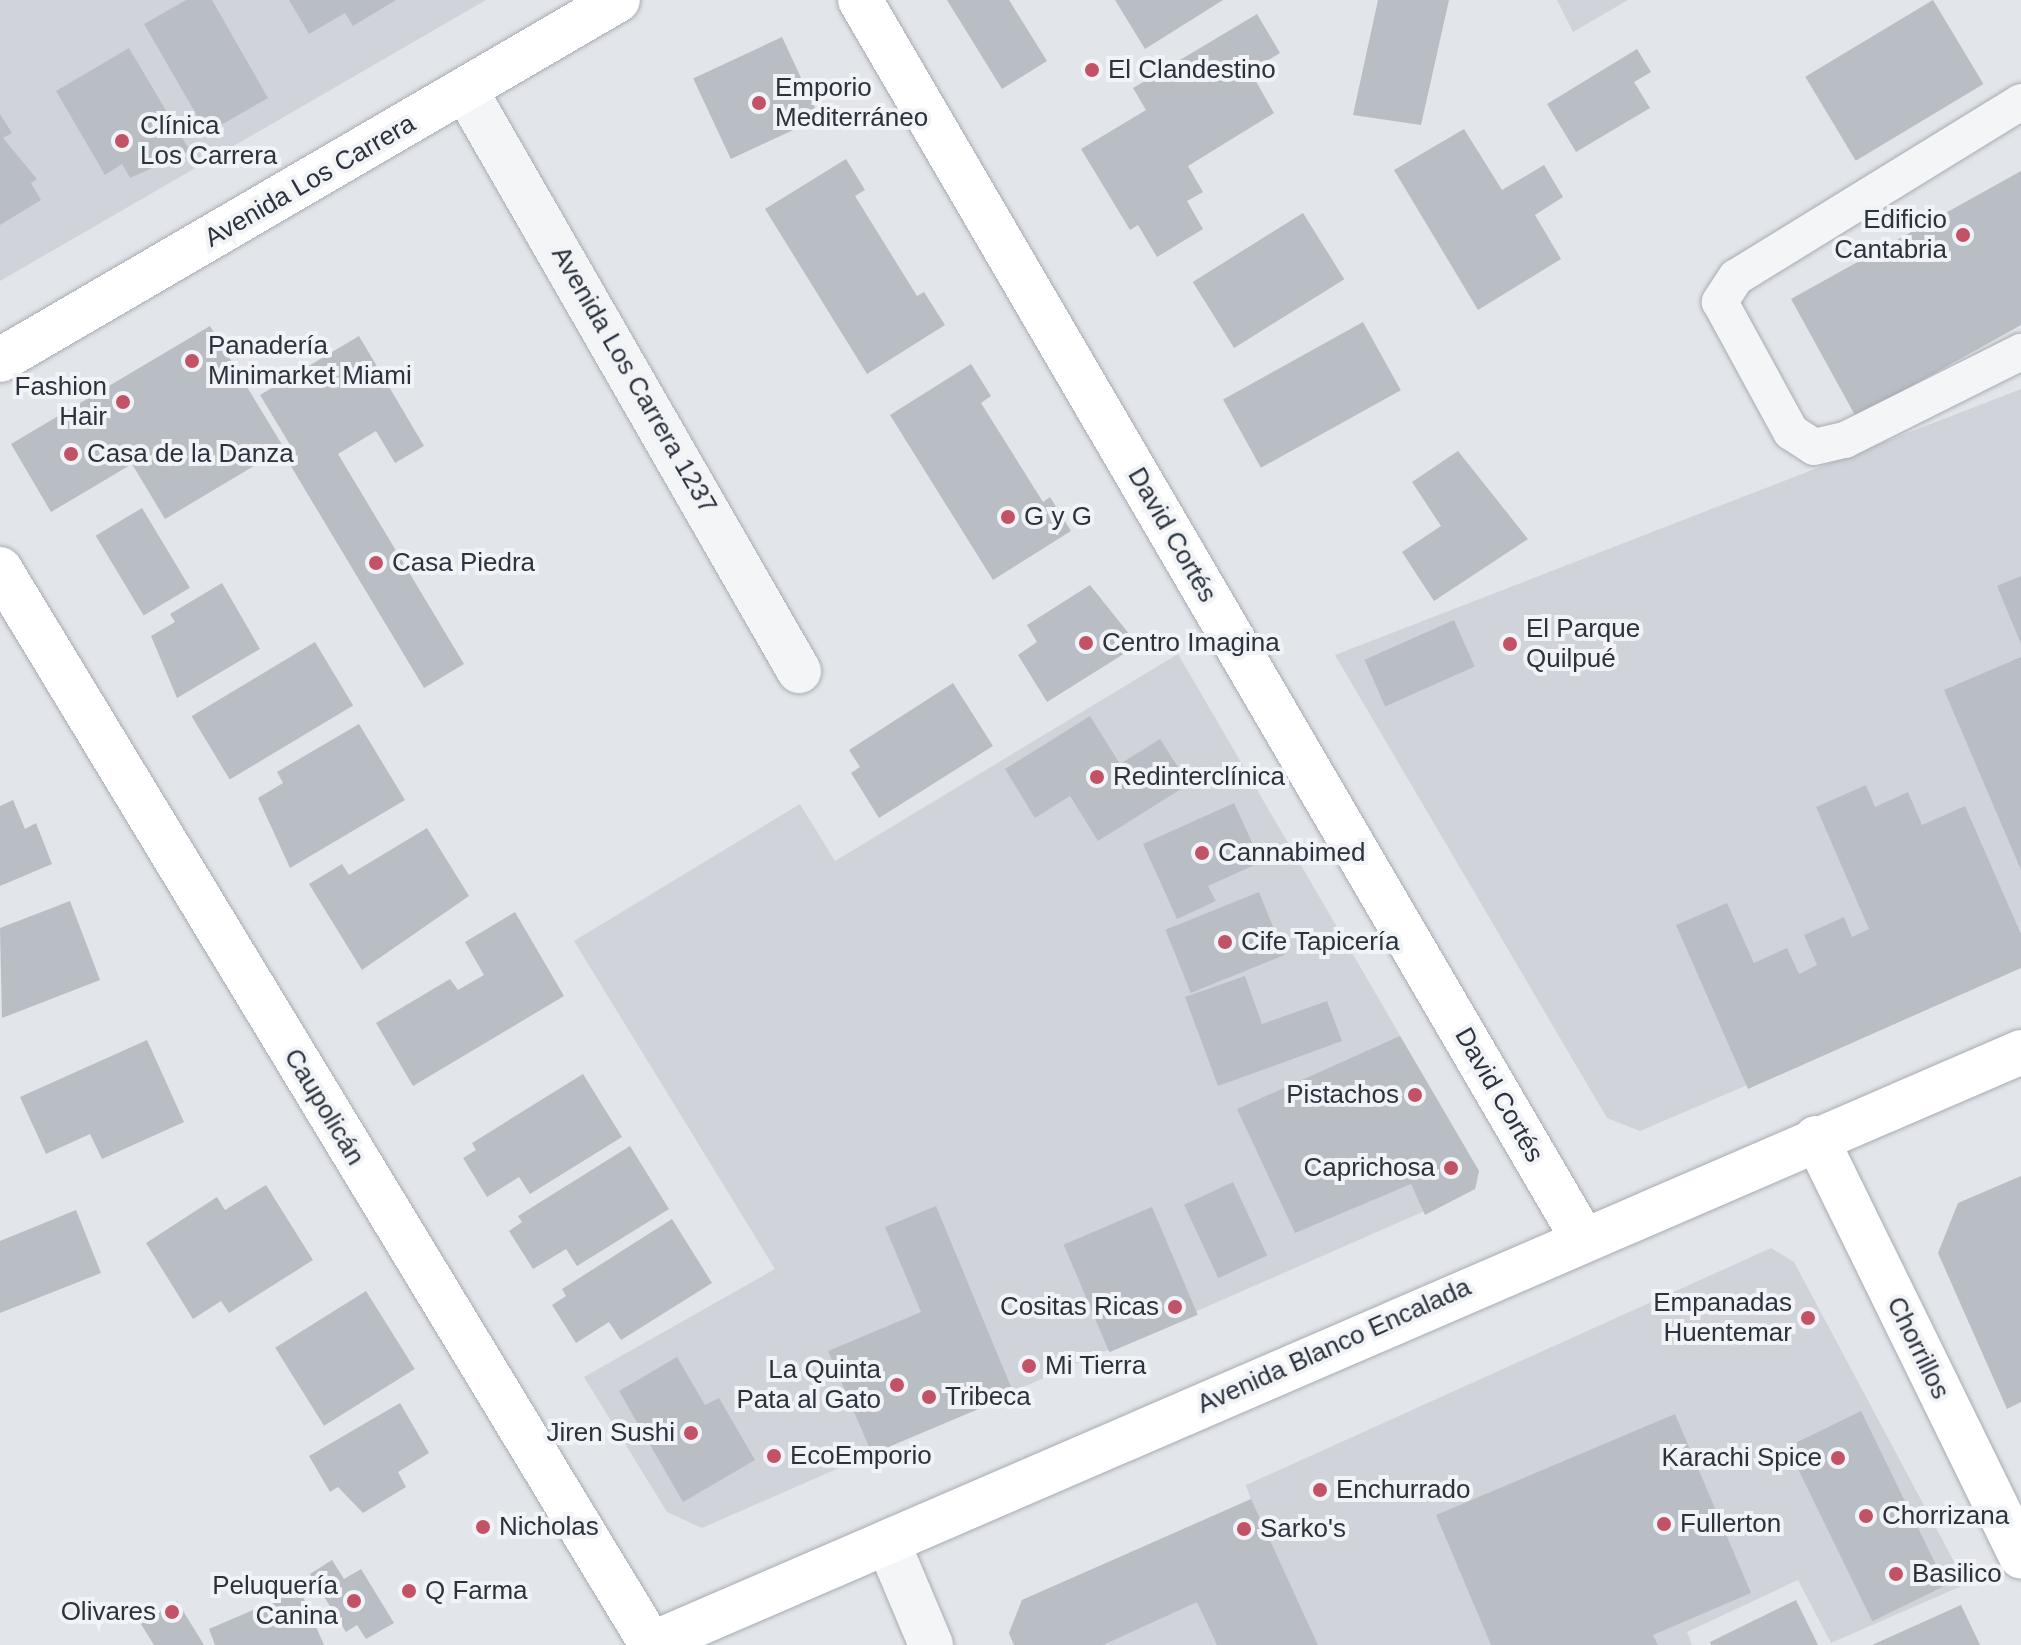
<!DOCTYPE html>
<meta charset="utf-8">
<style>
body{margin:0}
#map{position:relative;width:2021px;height:1645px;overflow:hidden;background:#e2e5e9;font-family:Helvetica,sans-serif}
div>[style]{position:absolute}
.built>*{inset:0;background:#d0d4da}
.building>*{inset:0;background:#b9bec5;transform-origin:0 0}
.roads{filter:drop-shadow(0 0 2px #a7acb3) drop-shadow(0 0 2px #a7acb3)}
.lane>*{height:36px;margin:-18px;padding:0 18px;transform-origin:18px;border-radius:18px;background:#f4f5f7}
.street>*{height:44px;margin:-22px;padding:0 22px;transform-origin:22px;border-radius:22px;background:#f4f5f7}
.secondary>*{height:44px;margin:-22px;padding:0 22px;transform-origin:22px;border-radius:22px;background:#fff}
.primary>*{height:44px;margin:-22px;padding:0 22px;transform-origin:22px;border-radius:22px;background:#fff}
.dots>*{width:22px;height:22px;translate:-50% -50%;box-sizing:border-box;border:4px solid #f1f3f6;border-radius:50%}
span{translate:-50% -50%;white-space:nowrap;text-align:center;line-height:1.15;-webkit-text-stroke:8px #f1f3f6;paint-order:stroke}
.poi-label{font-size:26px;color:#2b333f}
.left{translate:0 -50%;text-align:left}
.right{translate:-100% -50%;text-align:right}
.street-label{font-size:26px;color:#2b333f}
</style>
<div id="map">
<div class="built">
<i style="clip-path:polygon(0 0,486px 0,0 281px)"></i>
<i style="clip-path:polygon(1557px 0,1628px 0,1573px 32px)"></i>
<i style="clip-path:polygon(2021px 389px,2021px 968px,1640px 1131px,1607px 1118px,1335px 655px)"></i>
<i style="clip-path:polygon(1178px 654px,1479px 1171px,1475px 1189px,702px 1528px,667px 1512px,584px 1377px,775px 1269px,574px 941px,800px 804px,835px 861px)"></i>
<i style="clip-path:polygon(1771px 1248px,1794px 1262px,1966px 1584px,1831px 1643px,1798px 1580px,1687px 1632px,1692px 1645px,1014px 1645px,1009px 1633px,1022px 1600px,1251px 1500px,1246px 1485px)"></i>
</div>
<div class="building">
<i style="clip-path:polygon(186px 0,212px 0,268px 98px,207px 133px,144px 24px)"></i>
<i style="clip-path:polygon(289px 0,396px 0,353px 26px,345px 13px,309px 34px)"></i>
<i style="clip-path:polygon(947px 0,1009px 0,1047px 61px,1002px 89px)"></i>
<i style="clip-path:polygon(1115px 0,1223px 0,1145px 49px)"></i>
<i style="clip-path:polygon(1378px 0,1449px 0,1421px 125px,1353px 115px)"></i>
<i style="left:1933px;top:0;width:98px;height:149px;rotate:59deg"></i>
<i style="clip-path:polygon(1257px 14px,1280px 53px,1250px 71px,1274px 113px,1188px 166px,1203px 192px,1187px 201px,1203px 229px,1157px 257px,1138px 225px,1130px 230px,1081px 149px,1146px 110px,1133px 88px)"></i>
<i style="left:782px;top:37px;width:89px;height:98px;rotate:65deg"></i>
<i style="clip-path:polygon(129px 48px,190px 151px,130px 178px,122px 164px,105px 175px,56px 91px)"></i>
<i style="clip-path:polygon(1637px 49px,1651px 72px,1634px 82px,1650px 108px,1576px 152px,1547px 104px)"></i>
<i style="clip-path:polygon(0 114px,12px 133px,3px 138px,37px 179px,31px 183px,41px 200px,0 225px)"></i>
<i style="clip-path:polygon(1464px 129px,1502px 190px,1544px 165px,1563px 197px,1535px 215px,1561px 259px,1478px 310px,1394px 170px)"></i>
<i style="clip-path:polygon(846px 159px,865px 190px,855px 196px,917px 296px,924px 292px,945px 325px,867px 374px,765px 209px)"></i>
<i style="clip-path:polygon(2021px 171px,2021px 325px,1856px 417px,1791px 299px)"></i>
<i style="left:1303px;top:213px;width:78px;height:130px;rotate:58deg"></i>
<i style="left:1363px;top:322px;width:78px;height:160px;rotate:61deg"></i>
<i style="clip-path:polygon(210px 326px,284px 448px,165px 519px,132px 464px,51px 512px,11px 444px)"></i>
<i style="clip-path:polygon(359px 336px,424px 446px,395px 463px,376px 431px,338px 454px,464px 664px,424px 688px,286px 458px,295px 453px,260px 395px)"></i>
<i style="clip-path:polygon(971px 364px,991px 396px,981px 403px,1043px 502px,1050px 497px,1071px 531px,993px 580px,890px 415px)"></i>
<i style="clip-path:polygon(1458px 451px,1528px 539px,1434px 601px,1402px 552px,1441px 526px,1412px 482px)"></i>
<i style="left:142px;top:508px;width:93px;height:54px;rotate:59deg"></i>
<i style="clip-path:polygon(2021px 576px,2021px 644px,1997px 586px)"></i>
<i style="clip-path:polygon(222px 583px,260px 649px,177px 698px,151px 636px,175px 622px,170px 614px)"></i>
<i style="clip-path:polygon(1090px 585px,1138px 645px,1047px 702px,1018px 655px,1037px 642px,1027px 625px)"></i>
<i style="left:1454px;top:620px;width:51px;height:98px;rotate:66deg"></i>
<i style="left:315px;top:642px;width:74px;height:144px;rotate:59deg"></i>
<i style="clip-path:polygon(2021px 657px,2021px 870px,1944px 690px)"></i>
<i style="clip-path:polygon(953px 683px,993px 746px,879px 818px,851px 773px,860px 767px,849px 750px)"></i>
<i style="clip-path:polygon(1090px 716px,1120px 764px,1160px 739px,1189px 784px,1098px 841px,1070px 796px,1035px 818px,1005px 769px)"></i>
<i style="clip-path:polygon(359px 724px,405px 800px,290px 868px,258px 798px,283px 783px,277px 772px)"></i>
<i style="clip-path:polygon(1866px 785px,1875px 807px,1908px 792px,1922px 825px,1965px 806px,2021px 934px,2021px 968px,1748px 1089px,1676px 925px,1727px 903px,1754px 963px,1787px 948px,1799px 974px,1817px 965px,1804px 935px,1844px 917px,1852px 937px,1869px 929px,1816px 807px)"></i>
<i style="clip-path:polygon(13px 800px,25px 829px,36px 823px,52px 864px,0 886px,0 806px)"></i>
<i style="clip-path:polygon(1234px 803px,1261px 862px,1208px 886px,1216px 901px,1177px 919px,1143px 844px)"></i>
<i style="clip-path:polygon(427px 828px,469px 896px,362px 970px,309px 884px,342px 864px,349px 875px)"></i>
<i style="left:1259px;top:892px;width:68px;height:101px;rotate:68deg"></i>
<i style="clip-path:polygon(70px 901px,100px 980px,2px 1018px,0 928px)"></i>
<i style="clip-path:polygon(515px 912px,564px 996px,413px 1086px,376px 1023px,450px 979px,458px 990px,484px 975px,465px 942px)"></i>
<i style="clip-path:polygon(1245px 976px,1262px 1024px,1327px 1001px,1342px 1041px,1218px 1086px,1185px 997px)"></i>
<i style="clip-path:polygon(1400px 1036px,1479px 1171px,1475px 1189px,1425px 1215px,1411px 1184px,1295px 1233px,1237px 1109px)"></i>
<i style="clip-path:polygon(147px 1040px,184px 1122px,102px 1159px,90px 1134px,46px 1154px,20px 1097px)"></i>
<i style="clip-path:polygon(583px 1074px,622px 1137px,530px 1194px,519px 1177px,487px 1197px,463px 1158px,476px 1150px,472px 1143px)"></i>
<i style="clip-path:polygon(630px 1146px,669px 1209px,577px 1266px,566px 1249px,533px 1269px,509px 1231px,522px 1222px,518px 1216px)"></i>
<i style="clip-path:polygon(2021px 1176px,2021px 1402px,2007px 1409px,1938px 1253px,1958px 1203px)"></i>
<i style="left:1233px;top:1182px;width:81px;height:54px;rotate:65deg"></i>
<i style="clip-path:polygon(266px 1185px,313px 1260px,229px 1313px,221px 1301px,193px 1319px,146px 1243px,217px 1197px,225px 1210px)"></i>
<i style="clip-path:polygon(936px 1206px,1014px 1394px,872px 1454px,828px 1351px,921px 1312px,885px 1227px)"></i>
<i style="left:1152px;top:1207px;width:117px;height:96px;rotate:67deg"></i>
<i style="clip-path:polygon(76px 1210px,101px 1273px,0 1313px,0 1241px)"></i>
<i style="clip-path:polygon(672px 1219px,712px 1283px,621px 1340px,609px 1322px,576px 1343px,552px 1305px,566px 1296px,562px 1289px)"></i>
<i style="left:366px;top:1291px;width:92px;height:107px;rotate:58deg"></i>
<i style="clip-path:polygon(677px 1357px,705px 1405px,719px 1398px,755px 1460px,683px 1502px,619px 1391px)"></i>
<i style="clip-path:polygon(400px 1403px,429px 1453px,398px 1472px,406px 1487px,363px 1513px,338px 1487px,330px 1492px,309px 1456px)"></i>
<i style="left:1861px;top:1411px;width:194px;height:82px;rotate:64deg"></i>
<i style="clip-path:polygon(1675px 1414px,1751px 1593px,1653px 1635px,1658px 1645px,1491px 1645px,1436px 1515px)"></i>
<i style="clip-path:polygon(1251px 1499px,1318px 1645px,1217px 1645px,1197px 1602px,1103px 1645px,1014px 1645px,1009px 1633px,1022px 1600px)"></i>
<i style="clip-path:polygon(332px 1560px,344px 1579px,361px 1569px,394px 1623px,366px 1639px,357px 1625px,346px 1632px,310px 1574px)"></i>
<i style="clip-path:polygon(300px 1590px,324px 1645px,215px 1645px,209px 1629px)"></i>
<i style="clip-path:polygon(1796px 1600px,1818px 1645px,1711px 1645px,1710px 1642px)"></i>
<i style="clip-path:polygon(177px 1601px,204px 1645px,154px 1645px,141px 1624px)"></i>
<i style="clip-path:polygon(1961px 1605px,1980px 1645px,1872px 1645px)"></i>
</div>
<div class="roads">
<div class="lane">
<i style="left:2021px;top:102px;width:334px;rotate:148.4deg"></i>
<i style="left:1736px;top:277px;width:30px;rotate:123deg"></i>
<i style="left:1720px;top:302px;width:148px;rotate:61.4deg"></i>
<i style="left:1791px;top:432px;width:27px;rotate:33deg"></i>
<i style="left:1814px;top:447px;width:32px;rotate:-13deg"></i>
<i style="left:1845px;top:440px;width:197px;rotate:-26.6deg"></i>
</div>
<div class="street">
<i style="left:466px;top:91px;width:669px;rotate:60.14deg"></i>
<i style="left:888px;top:1543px;width:111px;rotate:67.1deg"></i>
</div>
<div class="secondary">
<i style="left:860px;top:0;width:1431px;rotate:59.74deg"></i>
<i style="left:0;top:569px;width:1257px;rotate:58.8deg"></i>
<i style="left:1816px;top:1138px;width:466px;rotate:63.9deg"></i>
<i style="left:649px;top:1645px;width:1495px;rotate:-23.37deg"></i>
</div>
<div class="primary">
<i style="left:0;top:360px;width:715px;rotate:-30.22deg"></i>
</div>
</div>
<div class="dots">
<i style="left:1092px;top:70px;background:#c25366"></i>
<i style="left:759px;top:103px;background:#c25366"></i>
<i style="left:122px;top:141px;background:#c25366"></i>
<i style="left:1963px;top:235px;background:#c25366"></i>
<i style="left:192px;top:361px;background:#c25366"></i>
<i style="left:123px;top:402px;background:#c25366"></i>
<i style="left:71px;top:454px;background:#c25366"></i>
<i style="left:1008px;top:517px;background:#c25366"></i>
<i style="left:376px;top:563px;background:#c25366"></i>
<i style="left:1086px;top:643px;background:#c25366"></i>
<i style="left:1510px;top:644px;background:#c25366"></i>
<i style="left:1097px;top:777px;background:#c25366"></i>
<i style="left:1202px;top:853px;background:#c25366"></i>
<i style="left:1225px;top:942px;background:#c25366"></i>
<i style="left:1415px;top:1095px;background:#c25366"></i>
<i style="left:1451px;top:1168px;background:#c25366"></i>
<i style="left:1175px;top:1307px;background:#c25366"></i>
<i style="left:1808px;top:1318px;background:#c25366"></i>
<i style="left:1029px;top:1366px;background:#c25366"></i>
<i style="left:897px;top:1385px;background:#c25366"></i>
<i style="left:929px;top:1397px;background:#c25366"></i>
<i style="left:691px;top:1433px;background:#c25366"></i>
<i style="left:774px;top:1456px;background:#c25366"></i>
<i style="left:1838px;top:1458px;background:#c25366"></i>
<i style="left:1320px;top:1490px;background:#c25366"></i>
<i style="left:1866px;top:1516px;background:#c25366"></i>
<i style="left:1664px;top:1524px;background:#c25366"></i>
<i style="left:483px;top:1527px;background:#c25366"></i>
<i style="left:1244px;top:1529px;background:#c25366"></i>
<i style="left:1896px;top:1574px;background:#c25366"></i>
<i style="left:409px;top:1591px;background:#c25366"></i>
<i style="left:354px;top:1601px;background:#c25366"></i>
<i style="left:172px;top:1612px;background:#c25366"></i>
</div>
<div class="poi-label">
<span class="left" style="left:1108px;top:70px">El Clandestino</span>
<span class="left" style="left:775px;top:103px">Emporio<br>Mediterráneo</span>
<span class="left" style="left:140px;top:141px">Clínica<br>Los Carrera</span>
<span class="right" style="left:1947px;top:235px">Edificio<br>Cantabria</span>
<span class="left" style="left:208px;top:361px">Panadería<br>Minimarket Miami</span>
<span class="right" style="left:107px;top:402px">Fashion<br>Hair</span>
<span class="left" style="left:87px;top:454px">Casa de la Danza</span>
<span class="left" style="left:1024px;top:517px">G y G</span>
<span class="left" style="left:392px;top:563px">Casa Piedra</span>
<span class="left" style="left:1526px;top:644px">El Parque<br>Quilpué</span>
<span class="left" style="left:1102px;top:643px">Centro Imagina</span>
<span class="left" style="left:1113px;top:777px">Redinterclínica</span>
<span class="left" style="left:1218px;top:853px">Cannabimed</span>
<span class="left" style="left:1241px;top:942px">Cife Tapicería</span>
<span class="right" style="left:1399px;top:1095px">Pistachos</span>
<span class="right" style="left:1435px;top:1168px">Caprichosa</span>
<span class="right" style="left:1792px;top:1318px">Empanadas<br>Huentemar</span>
<span class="right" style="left:1159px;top:1307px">Cositas Ricas</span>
<span class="left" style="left:1045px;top:1366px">Mi Tierra</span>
<span class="right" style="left:881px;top:1385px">La Quinta<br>Pata al Gato</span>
<span class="left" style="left:945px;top:1397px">Tribeca</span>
<span class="right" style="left:675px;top:1433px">Jiren Sushi</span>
<span class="left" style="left:790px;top:1456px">EcoEmporio</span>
<span class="right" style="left:1822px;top:1458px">Karachi Spice</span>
<span class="left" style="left:1336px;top:1490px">Enchurrado</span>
<span class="left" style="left:1882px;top:1516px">Chorrizana</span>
<span class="left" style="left:1680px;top:1524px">Fullerton</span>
<span class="left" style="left:499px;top:1527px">Nicholas</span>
<span class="left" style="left:1260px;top:1529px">Sarko's</span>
<span class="left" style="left:1912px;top:1574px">Basilico</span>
<span class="right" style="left:338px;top:1601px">Peluquería<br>Canina</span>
<span class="left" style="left:425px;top:1591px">Q Farma</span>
<span class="right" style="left:156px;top:1612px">Olivares</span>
</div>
<div class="street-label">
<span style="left:310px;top:181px;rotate:-30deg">Avenida Los Carrera</span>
<span style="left:634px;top:380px;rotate:60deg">Avenida Los Carrera 1237</span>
<span style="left:1172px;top:535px;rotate:60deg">David Cortés</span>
<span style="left:1499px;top:1095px;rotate:60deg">David Cortés</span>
<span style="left:324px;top:1107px;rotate:59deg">Caupolicán</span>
<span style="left:1334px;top:1346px;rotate:-24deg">Avenida Blanco Encalada</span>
<span style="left:1918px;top:1348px;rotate:64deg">Chorrillos</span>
</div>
</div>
